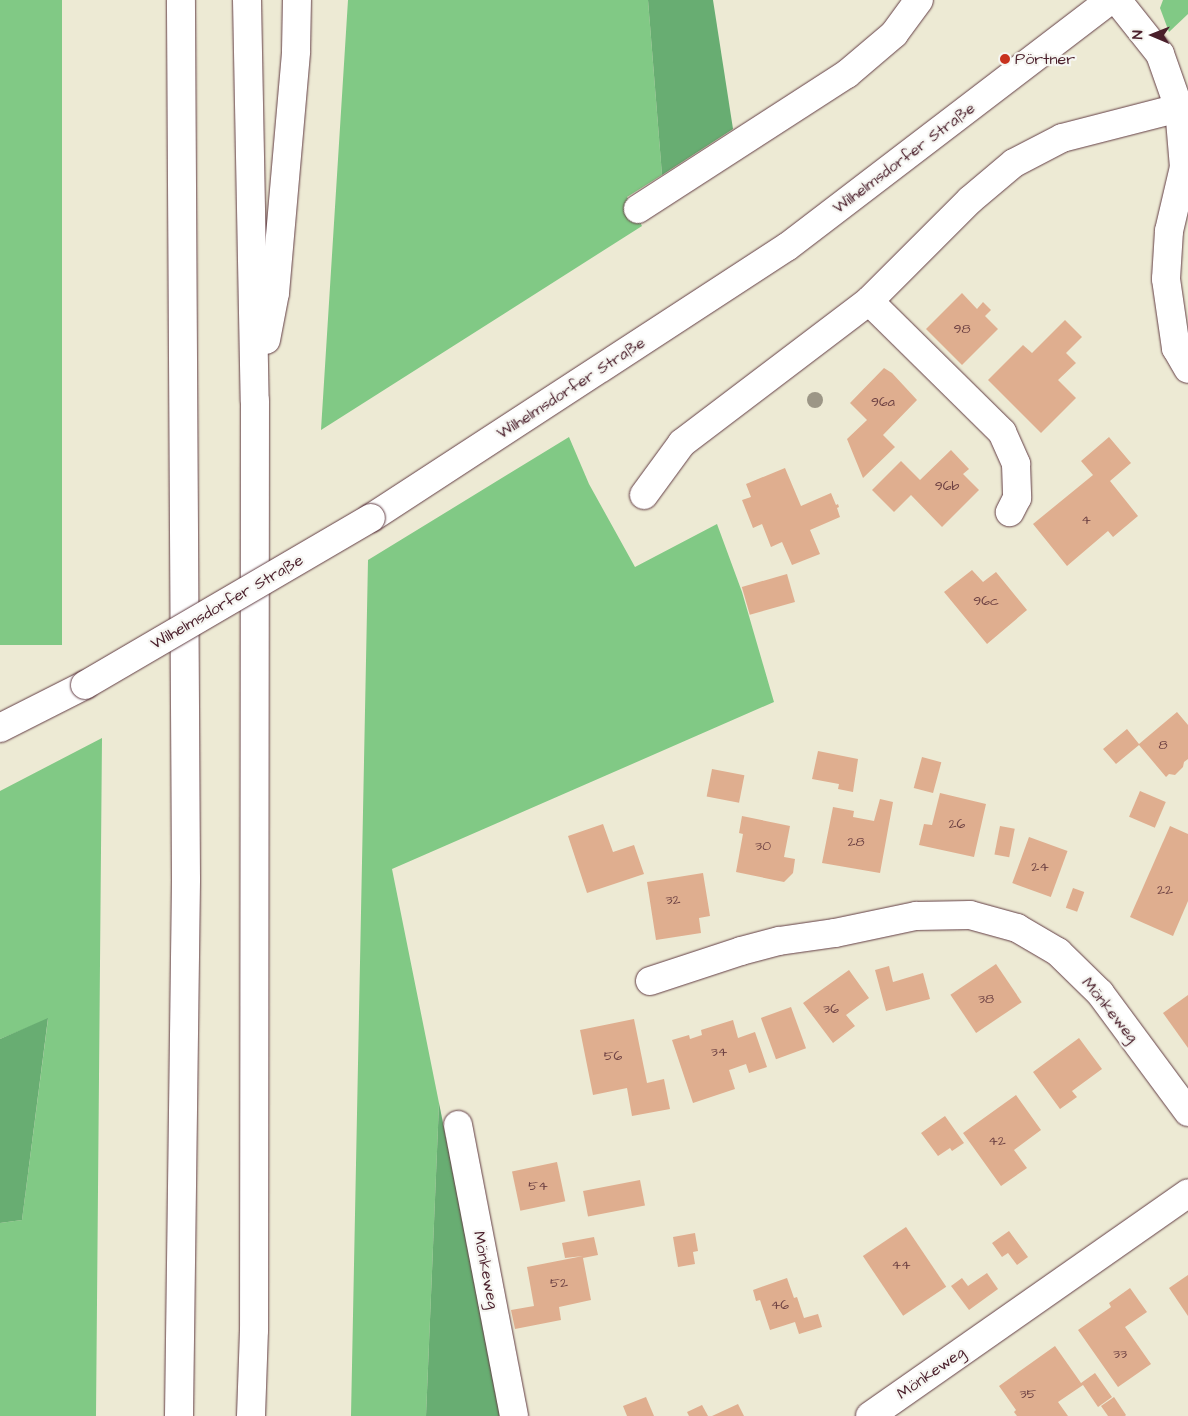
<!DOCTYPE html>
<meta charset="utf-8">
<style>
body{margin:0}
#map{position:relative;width:1188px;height:1416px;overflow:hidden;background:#edead4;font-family:"Architects Daughter",sans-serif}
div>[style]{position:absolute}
.green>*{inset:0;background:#81c985;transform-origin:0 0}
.forest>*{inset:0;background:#68ad72}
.building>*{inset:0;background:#dfae8f;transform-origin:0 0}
.roads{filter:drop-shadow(0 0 1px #623d44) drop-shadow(0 0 1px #623d44)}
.minor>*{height:28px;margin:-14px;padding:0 14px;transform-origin:14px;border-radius:14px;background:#fff}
.highway>*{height:28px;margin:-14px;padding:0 14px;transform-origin:14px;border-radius:14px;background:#fff}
.bridges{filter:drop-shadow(0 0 1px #623d44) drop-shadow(0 0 1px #623d44)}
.minor-bridge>*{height:28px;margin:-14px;padding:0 14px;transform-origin:14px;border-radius:14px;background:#fff}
.trees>*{width:16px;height:16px;margin:-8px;border-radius:50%;background:#9c9686}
.dots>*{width:14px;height:14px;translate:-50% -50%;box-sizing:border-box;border:2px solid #f6f6f2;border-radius:50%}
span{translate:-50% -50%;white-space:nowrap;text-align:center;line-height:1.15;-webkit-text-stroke:4.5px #f6f6f2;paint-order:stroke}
.number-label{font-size:14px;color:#6f4344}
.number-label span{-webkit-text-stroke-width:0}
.poi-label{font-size:16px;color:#4a1f2b}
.left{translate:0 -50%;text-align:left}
.street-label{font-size:16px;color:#4a1f2b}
.north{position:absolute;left:1128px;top:10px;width:50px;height:50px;-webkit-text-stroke:4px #f6f6f2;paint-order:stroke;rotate:271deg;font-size:14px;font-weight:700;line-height:20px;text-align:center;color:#4a1f2b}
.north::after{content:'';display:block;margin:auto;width:18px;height:22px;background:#4a1f2b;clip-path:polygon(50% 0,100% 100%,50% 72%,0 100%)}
</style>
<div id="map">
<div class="green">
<i style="left:0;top:0;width:62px;height:645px"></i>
<i style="clip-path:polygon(348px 0,648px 0,662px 175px,627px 197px,642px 226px,321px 430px)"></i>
<i style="clip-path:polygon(1163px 0,1188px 0,1188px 14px,1169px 32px,1160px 8px)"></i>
<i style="clip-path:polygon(569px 437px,589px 484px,635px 567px,717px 524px,742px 592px,774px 702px,392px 869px,439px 1103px,426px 1416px,351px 1416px,368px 560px)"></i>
<i style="clip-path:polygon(102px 738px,96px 1416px,0 1416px,0 1223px,22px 1220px,48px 1019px,0 1039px,0 791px)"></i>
</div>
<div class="forest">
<i style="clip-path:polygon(648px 0,713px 0,733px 129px,662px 175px)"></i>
<i style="clip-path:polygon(48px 1018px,22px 1220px,0 1223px,0 1039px)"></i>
<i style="clip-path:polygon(439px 1103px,502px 1416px,426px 1416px)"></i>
</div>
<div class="building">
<i style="clip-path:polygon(962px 293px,977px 309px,983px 302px,991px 310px,985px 316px,998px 329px,962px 365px,926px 329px)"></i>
<i style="clip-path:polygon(1065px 320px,1082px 337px,1066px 353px,1076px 363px,1058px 380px,1076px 398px,1041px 433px,988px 380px,1023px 345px,1032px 353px)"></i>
<i style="clip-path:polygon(884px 368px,892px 373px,917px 400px,883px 435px,895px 447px,863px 478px,847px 439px,867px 420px,850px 403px)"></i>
<i style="clip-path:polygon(1109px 437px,1131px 463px,1110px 481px,1138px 516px,1113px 537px,1108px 531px,1067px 566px,1033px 524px,1093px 475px,1081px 461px)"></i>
<i style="clip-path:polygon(951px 450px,969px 469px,963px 474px,979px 490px,942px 527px,911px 495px,894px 512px,872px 490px,901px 461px,920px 480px)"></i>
<i style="clip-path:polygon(785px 468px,801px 506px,831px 493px,836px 505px,838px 504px,839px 507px,837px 508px,840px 517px,810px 530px,820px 554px,792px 565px,782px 542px,771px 547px,762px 524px,753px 528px,742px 500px,751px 497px,746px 484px)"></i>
<i style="clip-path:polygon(972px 570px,983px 582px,996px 572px,1027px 610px,987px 644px,944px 592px)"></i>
<i style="left:787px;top:574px;width:29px;height:47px;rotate:74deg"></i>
<i style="clip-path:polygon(1177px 712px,1188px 725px,1188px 759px,1184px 762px,1183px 767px,1175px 775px,1169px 774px,1166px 777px,1139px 745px,1116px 764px,1103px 749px,1127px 729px,1139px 744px)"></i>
<i style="clip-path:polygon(818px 751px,858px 759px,853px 792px,838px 789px,839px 784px,812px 779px)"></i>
<i style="left:922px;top:757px;width:20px;height:32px;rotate:15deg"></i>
<i style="left:712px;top:769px;width:33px;height:28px;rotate:11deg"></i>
<i style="left:1140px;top:791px;width:28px;height:28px;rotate:23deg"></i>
<i style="clip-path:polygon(940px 793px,986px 804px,974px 857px,919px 845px,924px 824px,932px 825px)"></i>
<i style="clip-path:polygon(880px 799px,893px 802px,880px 873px,822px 863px,833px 807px,854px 811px,853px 817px,874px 821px)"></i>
<i style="clip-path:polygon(742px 816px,790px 826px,784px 857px,795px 859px,793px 873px,784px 882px,736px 872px,743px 834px,739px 833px)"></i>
<i style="clip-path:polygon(603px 824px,613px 852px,634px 845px,644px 874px,587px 893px,568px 836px)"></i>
<i style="left:1000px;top:826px;width:15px;height:29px;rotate:11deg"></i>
<i style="clip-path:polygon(1170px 826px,1188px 834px,1188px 901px,1173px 936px,1130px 917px)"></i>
<i style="left:1029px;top:837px;width:41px;height:49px;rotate:20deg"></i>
<i style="clip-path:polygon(703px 873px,710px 916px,699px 918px,701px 933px,656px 940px,647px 882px)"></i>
<i style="left:1073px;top:888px;width:12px;height:21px;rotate:20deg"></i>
<i style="left:996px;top:964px;width:46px;height:55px;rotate:56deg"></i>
<i style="clip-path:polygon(889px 966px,893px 982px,923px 973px,930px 999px,886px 1011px,875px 970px)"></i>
<i style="clip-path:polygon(849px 970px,869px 998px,846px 1015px,855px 1026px,833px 1043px,803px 1003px)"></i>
<i style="clip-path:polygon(1188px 995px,1188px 1048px,1163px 1013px)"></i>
<i style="left:791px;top:1007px;width:44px;height:32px;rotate:70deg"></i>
<i style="clip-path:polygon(634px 1019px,647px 1083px,664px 1079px,670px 1109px,632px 1116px,627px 1088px,593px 1095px,580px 1030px)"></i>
<i style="clip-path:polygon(733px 1020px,738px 1038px,755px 1032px,767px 1067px,749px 1073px,746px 1064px,729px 1070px,735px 1089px,693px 1103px,672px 1040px,689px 1035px,690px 1039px,702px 1035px,701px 1030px)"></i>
<i style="clip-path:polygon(1079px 1038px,1102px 1069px,1072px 1091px,1077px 1097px,1060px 1109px,1033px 1072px)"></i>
<i style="clip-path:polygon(1016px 1095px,1041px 1130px,1014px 1150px,1027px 1168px,1001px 1186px,963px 1133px)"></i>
<i style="clip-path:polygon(945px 1116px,964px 1143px,952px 1151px,950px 1148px,938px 1156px,921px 1133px)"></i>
<i style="left:557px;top:1162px;width:40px;height:46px;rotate:78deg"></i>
<i style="left:640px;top:1180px;width:26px;height:58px;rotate:79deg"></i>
<i style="left:906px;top:1227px;width:72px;height:52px;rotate:56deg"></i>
<i style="clip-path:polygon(1009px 1231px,1028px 1257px,1017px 1265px,1008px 1253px,1002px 1257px,992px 1243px)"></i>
<i style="clip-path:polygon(695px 1233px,698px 1251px,693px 1252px,695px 1264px,678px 1267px,673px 1237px)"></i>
<i style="clip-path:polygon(594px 1237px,598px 1255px,583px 1258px,591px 1300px,559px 1307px,561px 1320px,515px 1329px,511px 1310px,534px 1306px,527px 1267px,583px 1256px,565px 1258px,562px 1243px)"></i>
<i style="clip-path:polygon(987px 1273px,998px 1289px,969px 1310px,951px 1286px,962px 1278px,968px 1286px)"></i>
<i style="clip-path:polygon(1188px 1275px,1188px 1316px,1169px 1288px)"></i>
<i style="clip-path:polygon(787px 1278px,794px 1298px,797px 1297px,804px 1318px,818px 1314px,822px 1327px,799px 1334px,795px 1322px,770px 1330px,760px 1300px,756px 1301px,753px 1290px)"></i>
<i style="clip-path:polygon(1130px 1288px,1147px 1312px,1125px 1327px,1151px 1364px,1118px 1387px,1078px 1330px,1111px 1307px,1109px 1303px)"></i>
<i style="clip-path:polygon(1055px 1346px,1081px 1383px,1095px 1373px,1112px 1397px,1098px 1407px,1083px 1385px,1058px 1402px,1068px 1416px,1017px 1416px,1014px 1412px,1016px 1410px,999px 1386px)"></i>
<i style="clip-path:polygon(646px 1397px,654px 1416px,627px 1416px,623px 1406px)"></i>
<i style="clip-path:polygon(1114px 1397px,1126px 1415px,1125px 1416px,1108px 1416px,1101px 1406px)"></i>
<i style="clip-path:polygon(738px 1404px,744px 1416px,712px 1416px)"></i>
<i style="clip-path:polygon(702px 1405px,708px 1416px,689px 1416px,687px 1412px)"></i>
</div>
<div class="roads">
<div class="minor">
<i style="left:1117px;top:0;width:69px;rotate:51.5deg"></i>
<i style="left:1160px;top:54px;width:57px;rotate:70.6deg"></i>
<i style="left:1179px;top:108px;width:59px;rotate:85.2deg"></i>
<i style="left:1184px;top:167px;width:66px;rotate:103.2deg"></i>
<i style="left:1169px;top:231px;width:48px;rotate:93.6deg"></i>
<i style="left:1166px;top:279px;width:70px;rotate:81.8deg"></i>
<i style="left:1176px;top:348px;width:24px;rotate:60deg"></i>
<i style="left:638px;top:209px;width:249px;rotate:-32.9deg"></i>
<i style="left:847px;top:74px;width:62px;rotate:-40.4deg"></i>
<i style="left:894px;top:34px;width:42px;rotate:-53.7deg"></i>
<i style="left:869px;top:301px;width:187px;rotate:44.6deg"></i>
<i style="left:1002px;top:432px;width:35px;rotate:66deg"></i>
<i style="left:1016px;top:464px;width:34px;rotate:88deg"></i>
<i style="left:1017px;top:498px;width:16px;rotate:117deg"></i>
<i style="left:644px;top:495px;width:64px;rotate:-53.8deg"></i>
<i style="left:682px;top:443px;width:235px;rotate:-37.2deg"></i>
<i style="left:869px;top:301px;width:143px;rotate:-45deg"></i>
<i style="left:970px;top:200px;width:57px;rotate:-40.1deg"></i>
<i style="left:1014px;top:163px;width:54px;rotate:-27.5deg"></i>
<i style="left:1062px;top:138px;width:121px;rotate:-14.4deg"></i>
<i style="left:371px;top:518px;width:496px;rotate:-33.1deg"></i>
<i style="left:787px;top:247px;width:407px;rotate:-37.4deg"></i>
<i style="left:0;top:728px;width:95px;rotate:-26.8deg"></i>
<i style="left:650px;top:981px;width:96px;rotate:-18.2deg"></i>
<i style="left:741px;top:951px;width:39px;rotate:-15deg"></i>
<i style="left:779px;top:941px;width:57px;rotate:-8.1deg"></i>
<i style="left:835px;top:933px;width:83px;rotate:-11.9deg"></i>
<i style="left:916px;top:916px;width:54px;rotate:-1.1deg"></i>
<i style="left:970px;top:915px;width:49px;rotate:15.5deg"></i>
<i style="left:1017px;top:928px;width:48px;rotate:30.3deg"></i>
<i style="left:1058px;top:952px;width:59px;rotate:44.3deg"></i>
<i style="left:1100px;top:993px;width:148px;rotate:53.5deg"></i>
<i style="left:458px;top:1125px;width:296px;rotate:79.1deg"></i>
<i style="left:870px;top:1416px;width:388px;rotate:-35deg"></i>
</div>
<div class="highway">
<i style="left:247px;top:0;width:401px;rotate:88.9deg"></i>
<i style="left:255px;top:401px;width:929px;rotate:90.06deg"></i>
<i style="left:254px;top:1330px;width:86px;rotate:92deg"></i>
<i style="left:266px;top:340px;width:48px;rotate:-79.2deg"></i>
<i style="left:275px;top:293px;width:243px;rotate:-85deg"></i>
<i style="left:296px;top:51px;width:51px;rotate:-88.9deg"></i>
<i style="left:179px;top:1416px;width:537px;rotate:-89.25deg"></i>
<i style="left:186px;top:879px;width:879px;rotate:-90.33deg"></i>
</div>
</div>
<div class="bridges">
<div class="minor-bridge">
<i style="left:85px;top:685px;width:331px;rotate:-30.3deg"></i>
</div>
</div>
<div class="trees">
<i style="left:815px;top:400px"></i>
</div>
<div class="dots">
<i style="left:1005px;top:59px;background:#c8321e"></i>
</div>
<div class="number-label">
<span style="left:962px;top:329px">98</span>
<span style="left:883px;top:402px">96a</span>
<span style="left:947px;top:486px">96b</span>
<span style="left:1086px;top:520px">4</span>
<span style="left:986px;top:601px">96c</span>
<span style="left:1163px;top:745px">8</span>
<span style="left:957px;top:824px">26</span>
<span style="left:856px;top:842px">28</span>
<span style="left:763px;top:846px">30</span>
<span style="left:1040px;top:867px">24</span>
<span style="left:1165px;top:890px">22</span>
<span style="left:673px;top:900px">32</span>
<span style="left:986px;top:999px">38</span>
<span style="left:831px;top:1009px">36</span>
<span style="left:719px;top:1052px">34</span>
<span style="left:613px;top:1056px">56</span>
<span style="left:997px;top:1141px">42</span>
<span style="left:538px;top:1186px">54</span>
<span style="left:901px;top:1265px">44</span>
<span style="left:559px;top:1283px">52</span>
<span style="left:780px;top:1305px">46</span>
<span style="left:1120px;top:1354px">33</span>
<span style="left:1028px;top:1394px">35</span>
</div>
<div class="poi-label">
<span class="left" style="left:1015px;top:59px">Pörtner</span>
</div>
<div class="street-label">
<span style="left:904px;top:158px;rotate:-37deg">Wilhelmsdorfer Straße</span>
<span style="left:571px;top:388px;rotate:-33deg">Wilhelmsdorfer Straße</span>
<span style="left:227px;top:602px;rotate:-30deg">Wilhelmsdorfer Straße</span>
<span style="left:1110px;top:1010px;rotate:51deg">Mönkeweg</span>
<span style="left:486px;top:1270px;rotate:79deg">Mönkeweg</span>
<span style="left:931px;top:1373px;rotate:-35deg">Mönkeweg</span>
</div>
<div class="north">N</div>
</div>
